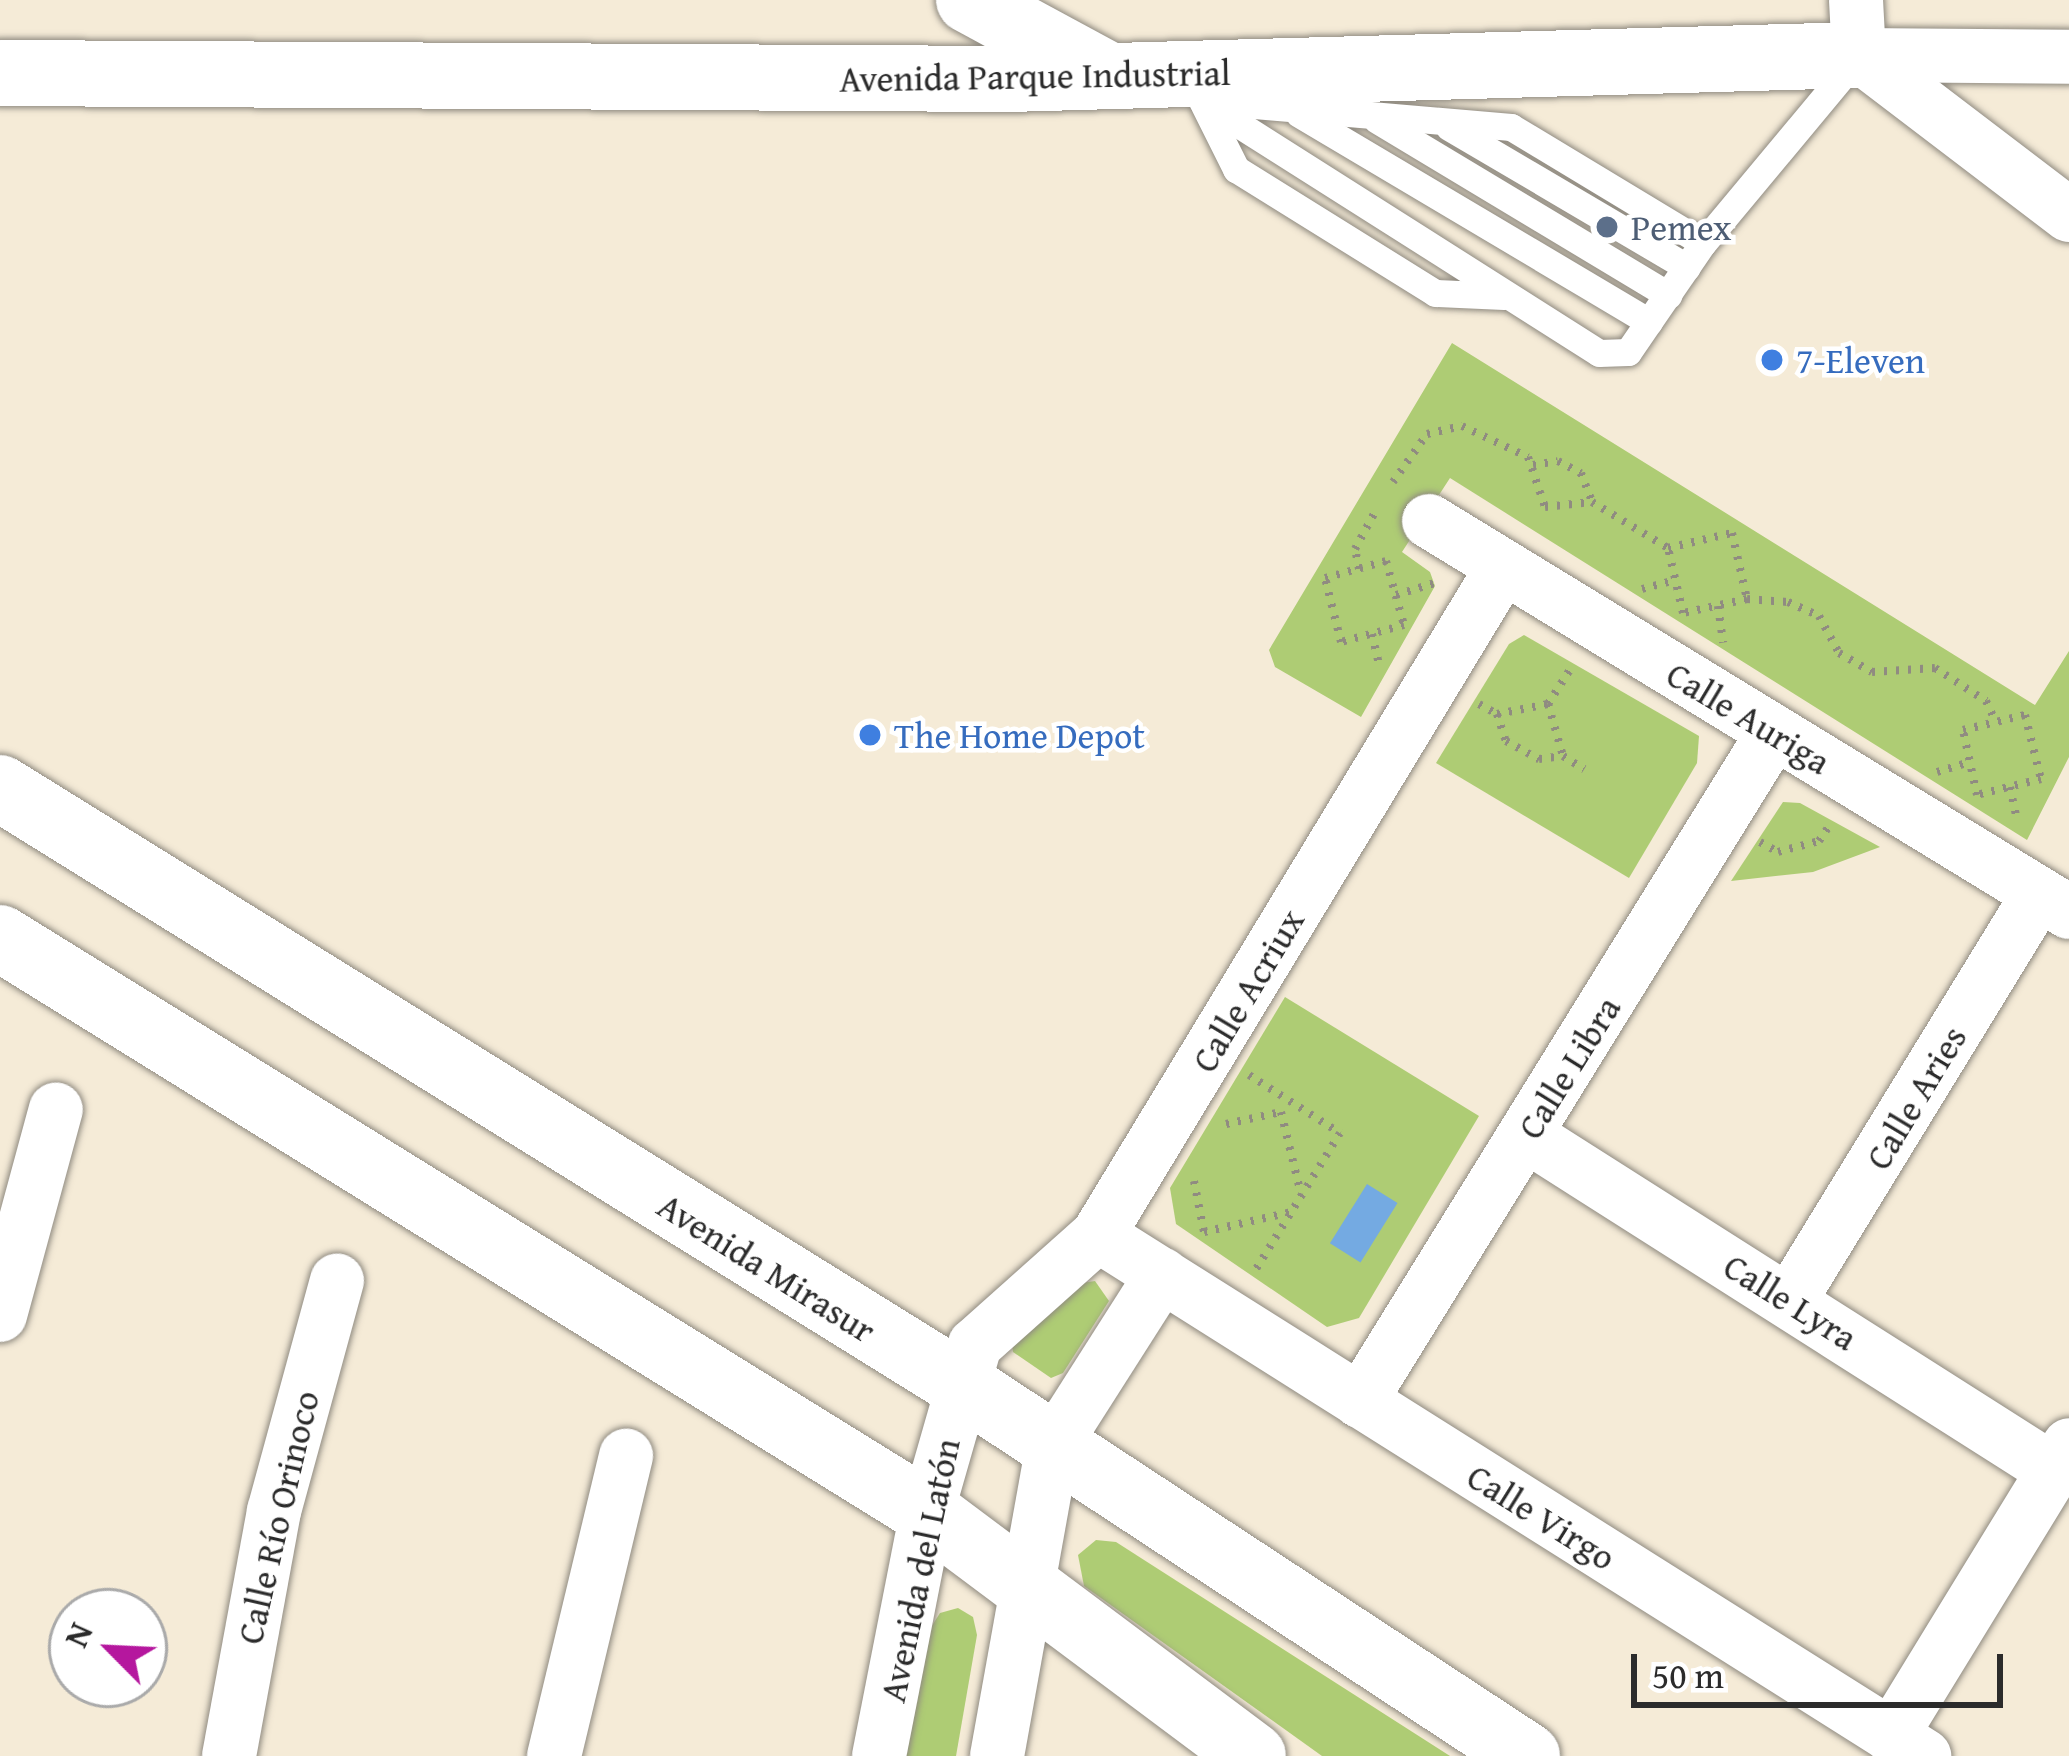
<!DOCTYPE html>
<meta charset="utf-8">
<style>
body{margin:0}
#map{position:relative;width:2069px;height:1756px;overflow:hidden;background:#f5ebd7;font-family:"Gentium Book Plus",serif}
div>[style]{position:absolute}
.green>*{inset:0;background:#aecc74}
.water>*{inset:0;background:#74aae2;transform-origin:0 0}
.path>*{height:8px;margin-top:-4px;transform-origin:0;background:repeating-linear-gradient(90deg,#908b81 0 3px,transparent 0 12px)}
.roads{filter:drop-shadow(0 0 3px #908b81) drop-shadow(0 0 3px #908b81)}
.service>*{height:27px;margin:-13.5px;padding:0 13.5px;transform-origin:13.5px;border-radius:13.5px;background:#fff}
.minor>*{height:54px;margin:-27px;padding:0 27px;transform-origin:27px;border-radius:27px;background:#fff}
.tertiary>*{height:66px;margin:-33px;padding:0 33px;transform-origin:33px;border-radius:33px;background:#fff}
.primary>*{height:66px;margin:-33px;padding:0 33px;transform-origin:33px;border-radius:33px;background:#fff}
.dots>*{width:33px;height:33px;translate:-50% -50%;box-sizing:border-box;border:6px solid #fff;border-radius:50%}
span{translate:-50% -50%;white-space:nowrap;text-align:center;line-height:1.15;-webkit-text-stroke:9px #fff;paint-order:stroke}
.street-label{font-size:36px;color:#2b2b2b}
.service-label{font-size:36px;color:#4e5e75}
.left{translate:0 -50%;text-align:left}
.shop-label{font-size:36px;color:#366cbe}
.north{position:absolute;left:48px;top:1588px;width:120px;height:120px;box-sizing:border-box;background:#fff;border:3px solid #aaa;border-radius:50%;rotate:294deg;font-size:33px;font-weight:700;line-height:48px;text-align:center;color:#2b2b2b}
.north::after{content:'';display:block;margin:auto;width:42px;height:54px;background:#b5179e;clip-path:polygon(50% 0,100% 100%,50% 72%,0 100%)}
.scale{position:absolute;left:1631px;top:1654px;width:372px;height:54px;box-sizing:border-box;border:6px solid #2b2b2b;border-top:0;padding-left:15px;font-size:36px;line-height:42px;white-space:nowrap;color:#2b2b2b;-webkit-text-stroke:9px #fff;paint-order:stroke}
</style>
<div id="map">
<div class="green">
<i style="clip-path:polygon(1452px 343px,2035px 705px,2069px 651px,2069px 757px,2027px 840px,1450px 478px,1402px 552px,1430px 572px,1435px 586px,1361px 717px,1275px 667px,1269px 650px)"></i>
<i style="clip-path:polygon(1524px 635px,1699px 736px,1697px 763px,1629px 878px,1436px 763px,1509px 644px)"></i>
<i style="clip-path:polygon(1783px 802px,1800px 803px,1880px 847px,1813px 872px,1731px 881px)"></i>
<i style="clip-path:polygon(1285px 997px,1479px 1116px,1359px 1318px,1327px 1327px,1176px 1224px,1170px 1188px)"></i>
<i style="clip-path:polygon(1095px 1281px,1109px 1301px,1063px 1373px,1051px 1378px,1013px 1352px,1012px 1343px,1082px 1283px)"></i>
<i style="clip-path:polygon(1096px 1540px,1116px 1542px,1450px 1756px,1322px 1756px,1084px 1586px,1078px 1555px)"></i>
<i style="clip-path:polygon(958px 1608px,973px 1617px,977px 1635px,956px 1756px,905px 1756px,928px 1632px,940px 1613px)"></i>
</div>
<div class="water">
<i style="left:1367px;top:1184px;width:36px;height:70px;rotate:32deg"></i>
</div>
<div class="path">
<i style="left:1533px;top:465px;width:25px;rotate:-9deg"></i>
<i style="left:1558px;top:461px;width:26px;rotate:28deg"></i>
<i style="left:1581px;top:473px;width:31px;rotate:69deg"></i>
<i style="left:1393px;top:482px;width:59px;rotate:-54.7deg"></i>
<i style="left:1427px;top:434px;width:36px;rotate:-13deg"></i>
<i style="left:1462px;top:426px;width:73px;rotate:25.2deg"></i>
<i style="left:1528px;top:457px;width:53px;rotate:71.2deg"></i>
<i style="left:1545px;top:507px;width:47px;rotate:-6.1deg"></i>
<i style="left:1592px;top:502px;width:89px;rotate:31.2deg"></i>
<i style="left:1732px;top:533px;width:68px;rotate:77.2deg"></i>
<i style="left:1747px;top:599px;width:66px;rotate:167.7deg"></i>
<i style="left:1683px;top:613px;width:67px;rotate:-103deg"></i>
<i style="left:1668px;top:548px;width:66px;rotate:-13.2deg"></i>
<i style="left:1386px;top:561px;width:66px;rotate:74.3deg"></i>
<i style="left:1404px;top:625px;width:65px;rotate:164.9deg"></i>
<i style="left:1341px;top:642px;width:66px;rotate:-104deg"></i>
<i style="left:1325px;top:578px;width:63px;rotate:-15.6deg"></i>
<i style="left:1359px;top:569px;width:20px;rotate:-101deg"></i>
<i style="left:1355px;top:549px;width:44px;rotate:-61.7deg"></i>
<i style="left:1642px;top:589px;width:34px;rotate:-15deg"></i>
<i style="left:1396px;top:595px;width:41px;rotate:-17.1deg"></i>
<i style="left:1747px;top:599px;width:41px;rotate:4.2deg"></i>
<i style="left:1788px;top:602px;width:34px;rotate:24deg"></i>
<i style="left:1819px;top:616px;width:42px;rotate:61.6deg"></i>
<i style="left:1839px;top:653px;width:38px;rotate:30deg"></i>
<i style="left:1872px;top:672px;width:63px;rotate:-3.6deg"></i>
<i style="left:1935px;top:668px;width:61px;rotate:32.9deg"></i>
<i style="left:1986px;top:701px;width:23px;rotate:65deg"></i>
<i style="left:1718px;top:606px;width:37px;rotate:82deg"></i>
<i style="left:1372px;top:634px;width:35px;rotate:77deg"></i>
<i style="left:1479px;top:704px;width:21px;rotate:29deg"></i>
<i style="left:1497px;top:714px;width:28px;rotate:72deg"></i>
<i style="left:1506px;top:741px;width:38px;rotate:29deg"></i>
<i style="left:1539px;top:759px;width:24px;rotate:-7deg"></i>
<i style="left:1563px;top:756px;width:25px;rotate:32deg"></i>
<i style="left:1548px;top:704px;width:54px;rotate:73.9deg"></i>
<i style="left:1497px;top:714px;width:52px;rotate:-11.1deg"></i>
<i style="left:1548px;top:704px;width:43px;rotate:-57.4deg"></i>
<i style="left:2025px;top:715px;width:66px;rotate:76deg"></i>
<i style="left:2041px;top:779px;width:66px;rotate:166deg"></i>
<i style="left:1977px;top:795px;width:66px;rotate:-102.2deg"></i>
<i style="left:1963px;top:730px;width:64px;rotate:-13.6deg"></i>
<i style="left:1937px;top:772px;width:34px;rotate:-17deg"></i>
<i style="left:2010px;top:787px;width:35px;rotate:78deg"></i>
<i style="left:1760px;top:842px;width:21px;rotate:29deg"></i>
<i style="left:1778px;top:852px;width:42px;rotate:-15deg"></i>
<i style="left:1819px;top:841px;width:18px;rotate:-56deg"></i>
<i style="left:1249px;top:1075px;width:108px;rotate:32.5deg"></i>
<i style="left:1340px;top:1133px;width:166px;rotate:121.7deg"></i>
<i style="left:1226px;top:1124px;width:56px;rotate:-12.3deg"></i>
<i style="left:1281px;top:1112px;width:84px;rotate:76.3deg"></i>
<i style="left:1194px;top:1181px;width:52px;rotate:78.9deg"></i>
<i style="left:1204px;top:1232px;width:89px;rotate:-12.9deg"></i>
</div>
<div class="roads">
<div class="service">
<i style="left:1202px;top:101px;width:470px;rotate:32.4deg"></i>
<i style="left:1599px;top:353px;width:29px;rotate:-2deg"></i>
<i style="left:1628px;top:352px;width:132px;rotate:-55.5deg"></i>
<i style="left:1703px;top:243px;width:234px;rotate:-50.2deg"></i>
<i style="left:1219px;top:102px;width:293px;rotate:4.9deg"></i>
<i style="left:1511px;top:127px;width:224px;rotate:31.1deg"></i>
<i style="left:1204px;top:105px;width:72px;rotate:63.4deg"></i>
<i style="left:1236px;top:169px;width:234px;rotate:31.9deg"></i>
<i style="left:1435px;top:293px;width:69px;rotate:2.5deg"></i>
<i style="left:1299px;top:114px;width:407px;rotate:30.7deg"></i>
<i style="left:1377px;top:120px;width:340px;rotate:31deg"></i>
<i style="left:1449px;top:127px;width:276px;rotate:30.5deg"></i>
</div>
<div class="minor">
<i style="left:1856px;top:0;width:55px;rotate:86.9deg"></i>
<i style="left:1859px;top:55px;width:264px;rotate:37.3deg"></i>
<i style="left:1859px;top:55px;width:210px;rotate:0.5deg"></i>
<i style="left:1429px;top:521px;width:750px;rotate:31.42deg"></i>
<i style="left:1526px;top:1135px;width:624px;rotate:32.44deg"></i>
<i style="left:1098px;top:1235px;width:977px;rotate:32.24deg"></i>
<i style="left:1790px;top:1300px;width:476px;rotate:-58.5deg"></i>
<i style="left:0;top:1315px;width:213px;rotate:-74.8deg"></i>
<i style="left:1360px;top:1401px;width:787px;rotate:-58.25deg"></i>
<i style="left:1891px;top:1736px;width:341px;rotate:-58.5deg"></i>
<i style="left:229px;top:1756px;width:249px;rotate:-79.6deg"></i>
<i style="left:274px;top:1511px;width:239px;rotate:-74.7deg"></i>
<i style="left:554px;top:1756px;width:309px;rotate:-76.5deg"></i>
<i style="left:879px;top:1756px;width:249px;rotate:-78.9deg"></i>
<i style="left:927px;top:1512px;width:174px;rotate:-74deg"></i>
<i style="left:975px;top:1345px;width:165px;rotate:-41.8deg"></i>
<i style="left:1098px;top:1235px;width:781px;rotate:-58.77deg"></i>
<i style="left:997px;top:1756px;width:315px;rotate:-79.8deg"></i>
<i style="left:1053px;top:1446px;width:203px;rotate:-57.5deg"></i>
</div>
<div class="tertiary">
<i style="left:0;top:73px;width:1009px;rotate:0.34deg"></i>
<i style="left:1009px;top:79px;width:850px;rotate:-1.62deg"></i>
<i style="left:0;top:788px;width:1132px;rotate:31.82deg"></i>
<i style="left:962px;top:1385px;width:676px;rotate:33.29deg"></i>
<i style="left:0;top:938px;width:1090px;rotate:31.77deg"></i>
<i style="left:927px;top:1512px;width:407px;rotate:36.8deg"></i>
</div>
<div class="primary">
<i style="left:969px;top:0;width:151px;rotate:28.4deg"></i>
</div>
</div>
<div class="dots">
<i style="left:1607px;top:227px;background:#5c6f8a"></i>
<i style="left:1772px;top:360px;background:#3f7fe0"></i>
<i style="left:870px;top:735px;background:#3f7fe0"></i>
</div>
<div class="street-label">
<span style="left:1035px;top:75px;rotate:-1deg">Avenida Parque Industrial</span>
<span style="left:1749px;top:717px;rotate:31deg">Calle Auriga</span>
<span style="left:1247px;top:990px;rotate:-59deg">Calle Acriux</span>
<span style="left:1568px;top:1067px;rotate:-58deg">Calle Libra</span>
<span style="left:1915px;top:1097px;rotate:-59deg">Calle Aries</span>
<span style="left:767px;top:1267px;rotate:32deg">Avenida Mirasur</span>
<span style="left:1791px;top:1301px;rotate:32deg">Calle Lyra</span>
<span style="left:1542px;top:1516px;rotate:32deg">Calle Virgo</span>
<span style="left:277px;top:1517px;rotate:-77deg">Calle Río Orinoco</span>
<span style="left:919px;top:1570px;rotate:-78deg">Avenida del Latón</span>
</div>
<div class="service-label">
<span class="left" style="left:1631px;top:227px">Pemex</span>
</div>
<div class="shop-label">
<span class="left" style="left:1796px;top:360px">7-Eleven</span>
<span class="left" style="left:894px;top:735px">The Home Depot</span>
</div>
<div class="north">N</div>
<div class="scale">50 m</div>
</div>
